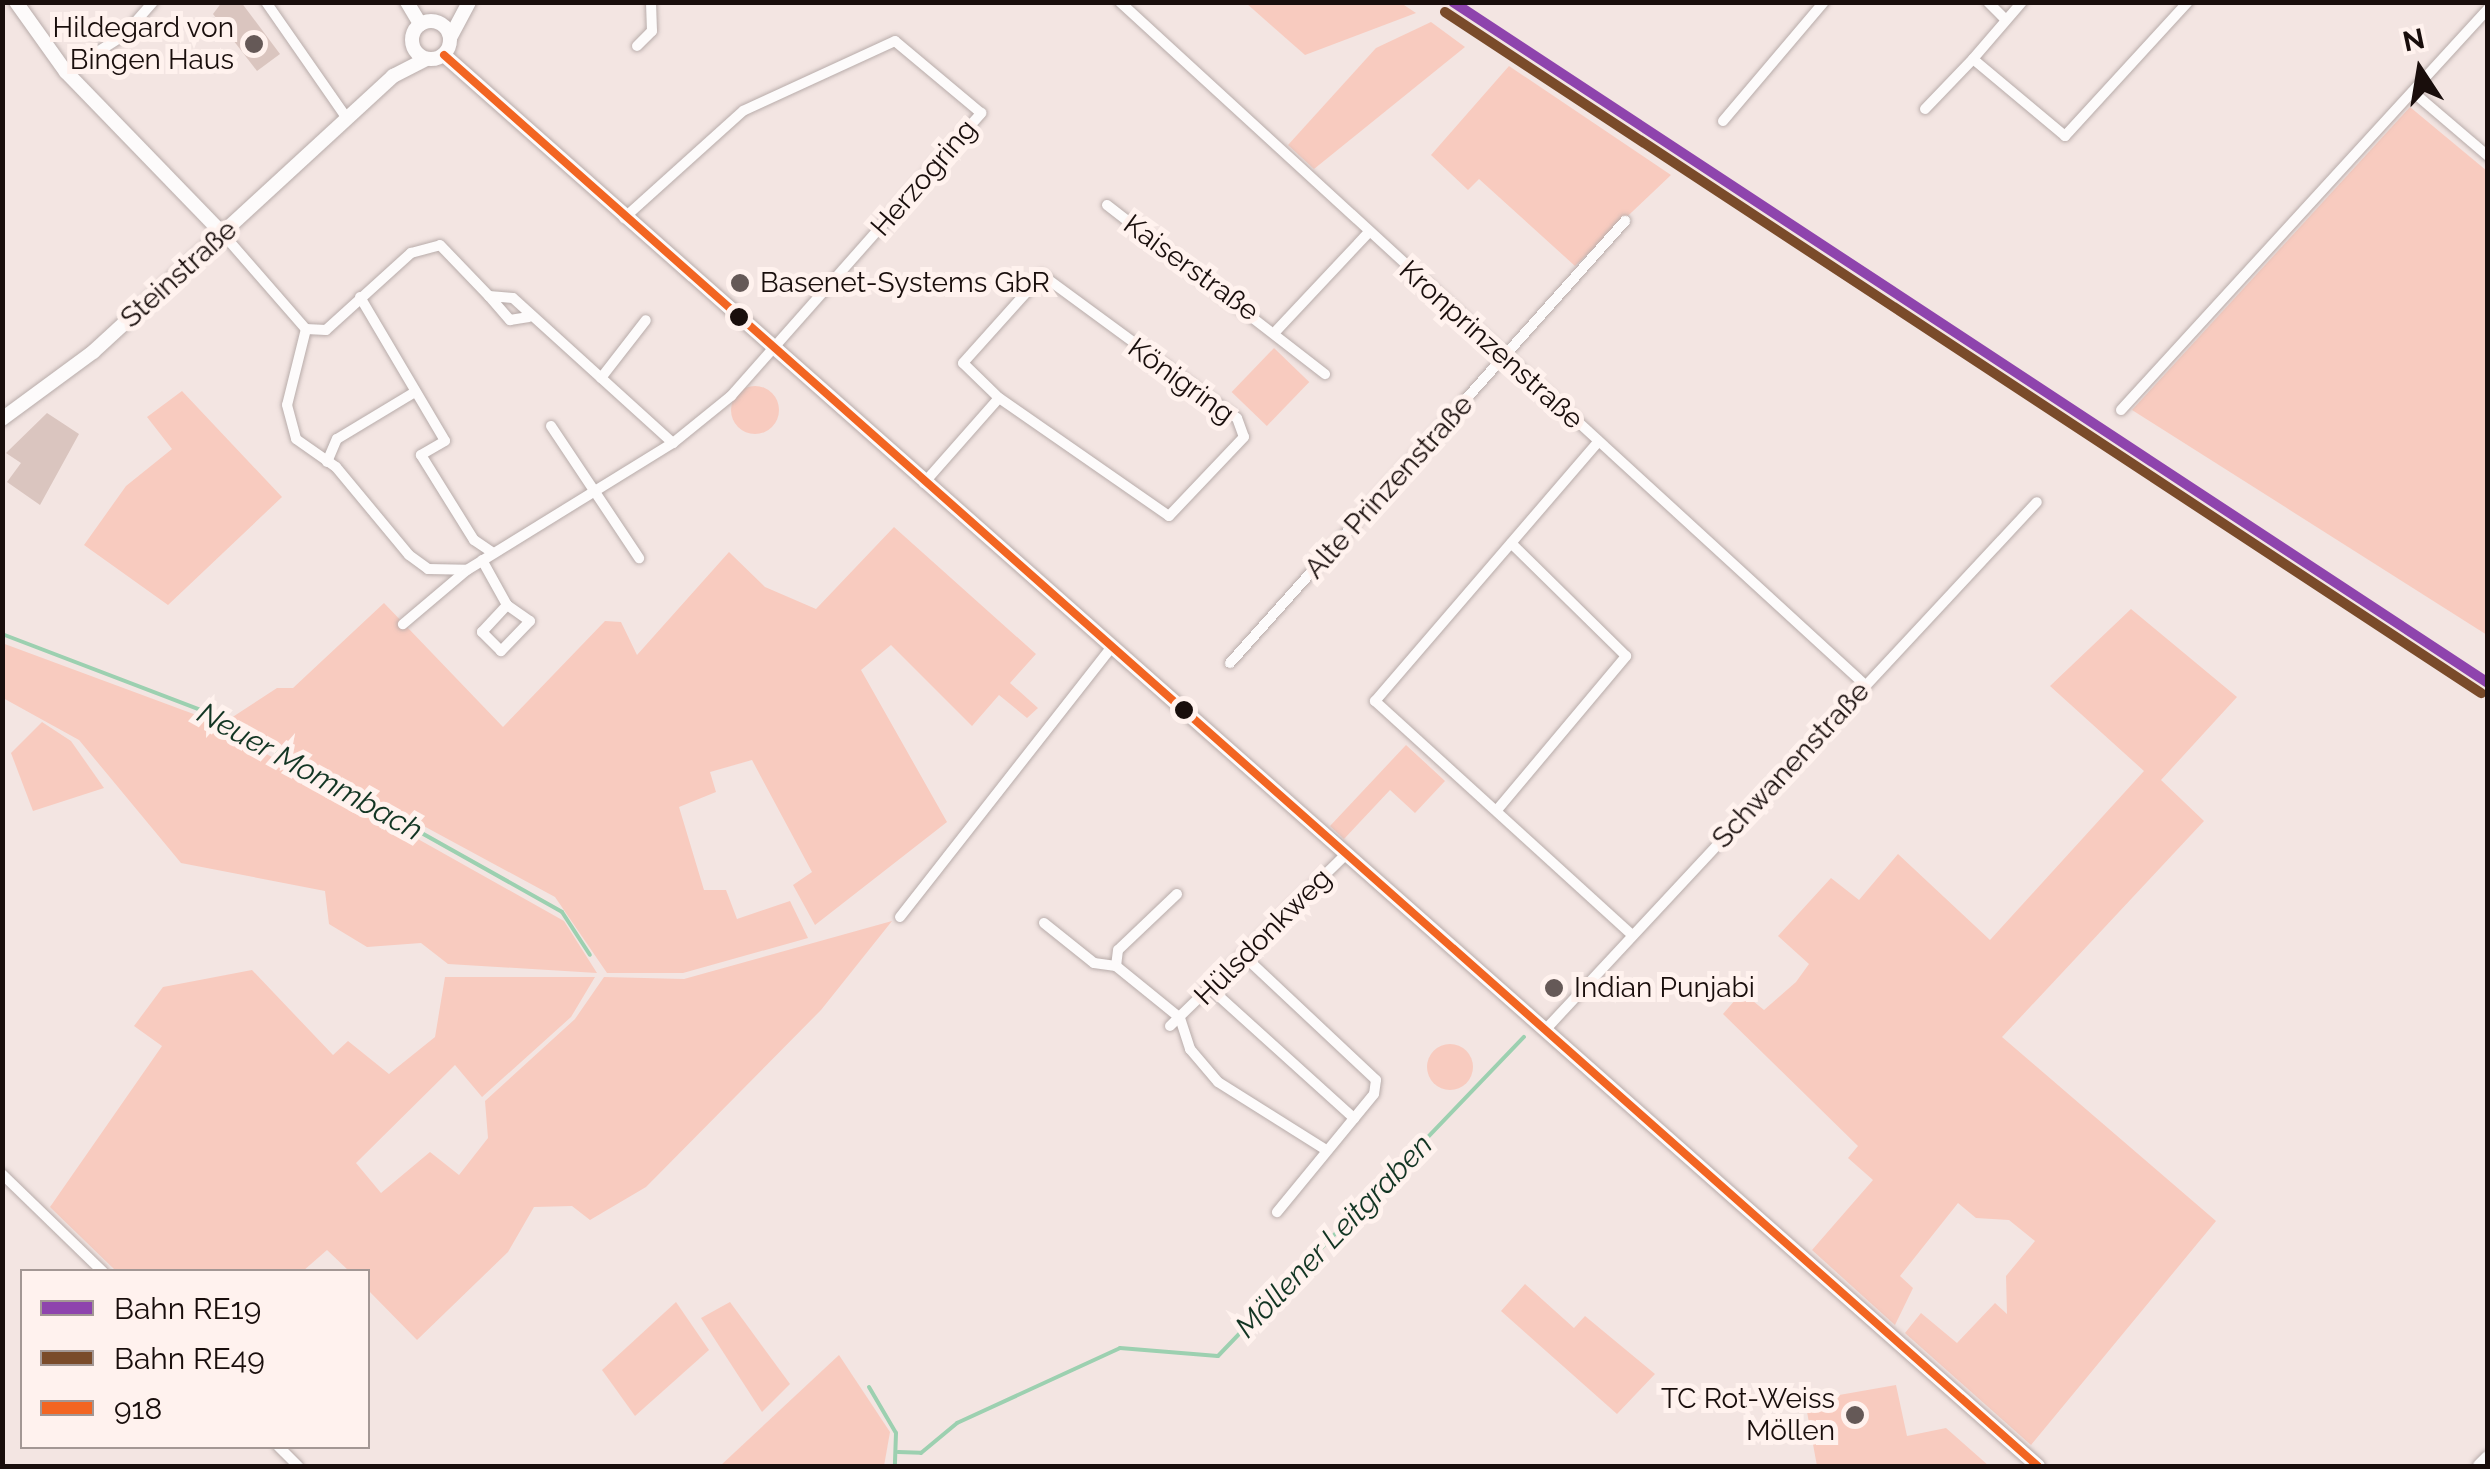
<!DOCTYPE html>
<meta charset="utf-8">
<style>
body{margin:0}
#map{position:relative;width:2490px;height:1469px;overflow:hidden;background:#f3e5e2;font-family:Raleway,sans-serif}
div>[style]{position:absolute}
.green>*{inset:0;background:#f8cbbf;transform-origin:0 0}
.round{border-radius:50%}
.stream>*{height:4px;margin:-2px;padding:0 2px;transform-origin:2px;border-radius:2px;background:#9cd0b0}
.building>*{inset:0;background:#dac5bf}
.roads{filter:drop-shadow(0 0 2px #b8acaa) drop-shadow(0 0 2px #b8acaa)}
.street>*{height:10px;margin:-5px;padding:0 5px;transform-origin:5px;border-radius:5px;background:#fdfbfb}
.secondary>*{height:14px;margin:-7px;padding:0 7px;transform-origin:7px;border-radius:7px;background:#fdfbfb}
.secondary>.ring{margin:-7px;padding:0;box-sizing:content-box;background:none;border:14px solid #fdfbfb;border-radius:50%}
.bus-1>*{height:8px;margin:-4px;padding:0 4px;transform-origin:4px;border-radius:4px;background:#f26522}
.rail-1>*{height:10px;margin:-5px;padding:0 5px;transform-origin:5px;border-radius:5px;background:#8e44ad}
.rail-2>*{height:10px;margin:-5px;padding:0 5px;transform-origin:5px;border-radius:5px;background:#7a4b2a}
.dots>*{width:28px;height:28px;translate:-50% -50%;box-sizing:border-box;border:5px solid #fff2ee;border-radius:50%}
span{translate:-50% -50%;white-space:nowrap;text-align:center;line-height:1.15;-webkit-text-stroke:10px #fff2ee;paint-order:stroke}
.poi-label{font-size:28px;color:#190e0c}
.right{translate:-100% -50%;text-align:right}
.left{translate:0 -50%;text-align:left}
.street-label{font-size:28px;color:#190e0c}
.water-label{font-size:30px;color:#123523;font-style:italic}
.frame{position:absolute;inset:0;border:5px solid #190e0c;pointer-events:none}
.legend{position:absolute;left:20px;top:1269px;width:350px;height:180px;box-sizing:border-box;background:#fff2ee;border:2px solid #a39794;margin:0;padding:12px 18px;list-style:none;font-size:30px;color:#190e0c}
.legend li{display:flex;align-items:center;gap:20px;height:50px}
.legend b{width:50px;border:2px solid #a39794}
.north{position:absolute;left:2370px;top:20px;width:100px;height:100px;-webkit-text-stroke:8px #fff2ee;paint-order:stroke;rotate:348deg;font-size:28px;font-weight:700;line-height:40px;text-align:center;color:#190e0c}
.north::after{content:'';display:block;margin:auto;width:35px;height:45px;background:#190e0c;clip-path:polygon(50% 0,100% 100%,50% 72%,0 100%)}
</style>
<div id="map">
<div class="green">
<i style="clip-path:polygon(1246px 3px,1401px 3px,1416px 13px,1305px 55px)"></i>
<i style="clip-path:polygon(1431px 22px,1465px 47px,1314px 169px,1288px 145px,1376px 48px)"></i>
<i style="clip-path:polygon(1509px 66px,1671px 175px,1575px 266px,1479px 179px,1468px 190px,1431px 155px)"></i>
<i style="clip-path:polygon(2410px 107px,2487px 171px,2487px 635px,2132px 410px)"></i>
<i style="left:1274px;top:348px;width:49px;height:61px;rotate:44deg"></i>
<i class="round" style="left:731px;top:386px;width:48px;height:48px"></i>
<i style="clip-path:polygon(182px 391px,282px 497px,168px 605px,84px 545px,126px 486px,172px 449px,147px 417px)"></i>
<i style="clip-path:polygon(894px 527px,1036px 654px,1010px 683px,1038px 708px,1027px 718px,999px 695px,972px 726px,891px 645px,861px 670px,947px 822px,815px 925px,793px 885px,812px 872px,752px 760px,710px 772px,716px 792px,679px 807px,704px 890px,726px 890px,737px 919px,790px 901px,808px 938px,683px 973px,607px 973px,555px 897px,228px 720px,277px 688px,293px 688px,384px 603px,503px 727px,605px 621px,621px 622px,637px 655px,729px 552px,765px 587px,816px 609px)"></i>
<i style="clip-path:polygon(2131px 609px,2237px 697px,2161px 780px,2204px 821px,2002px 1037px,2216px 1221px,2031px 1445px,1905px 1333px,1921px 1313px,1957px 1343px,1995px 1303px,2007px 1314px,2006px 1276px,2035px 1241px,2009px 1220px,1976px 1218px,1958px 1203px,1900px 1276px,1913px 1288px,1895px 1325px,1812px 1250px,1873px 1180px,1848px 1158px,1858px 1146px,1723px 1014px,1742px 992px,1764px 1010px,1796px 982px,1809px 964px,1778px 936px,1831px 878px,1859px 900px,1898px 854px,1990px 940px,2144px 771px,2050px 686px)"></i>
<i style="clip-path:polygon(2px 643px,199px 716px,564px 921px,597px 973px,448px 964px,421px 943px,367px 947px,329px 924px,325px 891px,181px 863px,79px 740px,3px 698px)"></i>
<i style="clip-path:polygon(42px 722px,71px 741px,104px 788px,33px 811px,11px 753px)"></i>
<i style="clip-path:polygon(1406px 745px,1445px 781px,1415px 813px,1390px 790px,1344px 839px,1330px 826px)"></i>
<i style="clip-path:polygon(892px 921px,821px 1010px,646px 1187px,590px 1220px,572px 1206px,534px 1207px,508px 1252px,417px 1340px,368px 1290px,368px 1272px,349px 1271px,327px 1250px,303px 1271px,116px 1271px,50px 1207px,162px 1046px,134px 1026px,163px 987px,252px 970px,333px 1055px,348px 1041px,389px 1074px,435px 1037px,445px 977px,595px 977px,571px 1017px,482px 1097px,455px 1065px,356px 1163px,381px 1193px,430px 1152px,459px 1175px,488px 1138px,485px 1101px,575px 1019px,604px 977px,684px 979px)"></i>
<i class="round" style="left:1427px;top:1044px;width:46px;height:46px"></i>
<i style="clip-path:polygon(1525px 1284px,1574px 1328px,1585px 1316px,1655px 1374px,1617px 1414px,1501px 1311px)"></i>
<i style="clip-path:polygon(676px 1302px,709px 1350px,635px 1416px,602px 1370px)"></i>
<i style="clip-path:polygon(730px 1302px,790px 1384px,762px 1412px,701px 1318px)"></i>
<i style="clip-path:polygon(839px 1355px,890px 1432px,884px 1466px,720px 1466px)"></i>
<i style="clip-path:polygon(1896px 1385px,1907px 1436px,1946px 1428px,1989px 1466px,1817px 1466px,1805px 1401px)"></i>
</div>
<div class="stream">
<i style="left:2px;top:634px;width:218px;rotate:20.9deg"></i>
<i style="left:206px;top:712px;width:408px;rotate:29.3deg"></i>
<i style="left:562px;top:912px;width:51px;rotate:56.9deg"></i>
<i style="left:869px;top:1387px;width:53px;rotate:59.6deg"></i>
<i style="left:896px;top:1433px;width:33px;rotate:92deg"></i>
<i style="left:898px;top:1452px;width:23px;rotate:2deg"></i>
<i style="left:921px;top:1453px;width:47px;rotate:-39.8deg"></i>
<i style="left:957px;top:1423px;width:179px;rotate:-24.7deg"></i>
<i style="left:1120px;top:1348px;width:98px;rotate:4.7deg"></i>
<i style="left:1218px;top:1356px;width:442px;rotate:-46.2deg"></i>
</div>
<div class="building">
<i style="clip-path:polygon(222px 2px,241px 2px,280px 54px,257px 71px,213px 14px)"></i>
<i style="clip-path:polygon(47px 413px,79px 434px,40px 505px,7px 482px,21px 463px,6px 453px)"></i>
</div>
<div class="roads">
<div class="street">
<i style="left:266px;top:2px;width:140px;rotate:55.2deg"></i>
<i style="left:1120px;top:2px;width:1011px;rotate:42.51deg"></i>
<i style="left:1988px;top:2px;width:25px;rotate:45deg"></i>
<i style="left:2022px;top:2px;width:75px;rotate:130.7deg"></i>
<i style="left:1973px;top:59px;width:120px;rotate:39.9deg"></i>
<i style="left:2065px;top:136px;width:182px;rotate:-47.5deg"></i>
<i style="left:637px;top:46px;width:21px;rotate:-45deg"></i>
<i style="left:652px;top:31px;width:29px;rotate:-92deg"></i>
<i style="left:66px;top:72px;width:69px;rotate:-32.5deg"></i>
<i style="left:124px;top:35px;width:44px;rotate:-48.7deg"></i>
<i style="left:2413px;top:92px;width:99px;rotate:40.5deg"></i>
<i style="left:1925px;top:109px;width:69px;rotate:-46.2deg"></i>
<i style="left:1723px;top:121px;width:156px;rotate:-49.7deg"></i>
<i style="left:1107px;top:205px;width:276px;rotate:37.8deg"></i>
<i style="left:223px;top:234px;width:126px;rotate:48.9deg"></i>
<i style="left:306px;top:329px;width:78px;rotate:104deg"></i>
<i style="left:287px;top:405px;width:35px;rotate:75deg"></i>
<i style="left:296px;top:439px;width:49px;rotate:35deg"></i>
<i style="left:336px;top:467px;width:114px;rotate:50.3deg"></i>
<i style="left:409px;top:555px;width:24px;rotate:36deg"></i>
<i style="left:428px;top:569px;width:39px;rotate:1deg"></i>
<i style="left:467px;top:570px;width:84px;rotate:139.8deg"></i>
<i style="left:489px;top:296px;width:32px;rotate:49deg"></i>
<i style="left:510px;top:320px;width:19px;rotate:-9deg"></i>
<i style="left:360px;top:297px;width:167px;rotate:59.4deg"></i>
<i style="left:445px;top:441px;width:28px;rotate:150deg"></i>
<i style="left:421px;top:455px;width:100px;rotate:58.1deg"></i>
<i style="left:474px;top:540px;width:23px;rotate:34deg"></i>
<i style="left:306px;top:329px;width:20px;rotate:3deg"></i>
<i style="left:326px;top:330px;width:115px;rotate:-42.2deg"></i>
<i style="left:411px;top:253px;width:30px;rotate:-15deg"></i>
<i style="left:440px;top:245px;width:71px;rotate:46.1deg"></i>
<i style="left:489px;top:296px;width:24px;rotate:5deg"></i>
<i style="left:513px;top:298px;width:216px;rotate:42.2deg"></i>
<i style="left:1277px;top:330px;width:133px;rotate:-46.8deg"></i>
<i style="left:601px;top:378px;width:73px;rotate:-52.2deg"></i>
<i style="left:2121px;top:410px;width:544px;rotate:-47.53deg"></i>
<i style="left:551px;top:426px;width:159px;rotate:56.3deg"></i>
<i style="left:1598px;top:442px;width:342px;rotate:130.7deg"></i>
<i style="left:1375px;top:701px;width:348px;rotate:42.3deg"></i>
<i style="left:327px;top:462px;width:25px;rotate:-67deg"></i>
<i style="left:337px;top:439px;width:91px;rotate:-31.1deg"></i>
<i style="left:924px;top:483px;width:113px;rotate:-48.6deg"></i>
<i style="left:999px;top:398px;width:50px;rotate:-135.8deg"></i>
<i style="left:963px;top:363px;width:118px;rotate:-48.1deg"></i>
<i style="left:1042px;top:275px;width:242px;rotate:36.3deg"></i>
<i style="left:1237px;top:418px;width:20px;rotate:70deg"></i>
<i style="left:1244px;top:437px;width:109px;rotate:133.5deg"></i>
<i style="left:1169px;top:516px;width:207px;rotate:-145.2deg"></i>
<i style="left:482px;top:560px;width:51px;rotate:60.9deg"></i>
<i style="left:507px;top:605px;width:28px;rotate:35deg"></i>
<i style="left:530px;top:621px;width:42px;rotate:134deg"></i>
<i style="left:501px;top:651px;width:27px;rotate:-135deg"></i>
<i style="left:482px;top:632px;width:37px;rotate:-47deg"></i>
<i style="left:467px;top:570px;width:242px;rotate:-31.7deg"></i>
<i style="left:673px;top:443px;width:75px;rotate:-39deg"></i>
<i style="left:731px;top:396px;width:378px;rotate:-48.5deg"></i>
<i style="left:981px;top:113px;width:112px;rotate:-140.1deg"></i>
<i style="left:895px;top:41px;width:167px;rotate:155.3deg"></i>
<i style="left:743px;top:111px;width:160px;rotate:138deg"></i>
<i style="left:1230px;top:663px;width:593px;rotate:-48.21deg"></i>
<i style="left:1497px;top:810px;width:201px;rotate:-50deg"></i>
<i style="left:1626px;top:656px;width:161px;rotate:-135.5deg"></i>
<i style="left:1177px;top:894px;width:81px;rotate:136.5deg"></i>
<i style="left:1118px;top:950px;width:16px;rotate:97deg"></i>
<i style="left:1116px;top:966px;width:82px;rotate:39.1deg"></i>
<i style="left:1180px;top:1018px;width:33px;rotate:72deg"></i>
<i style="left:1190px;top:1049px;width:43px;rotate:49.7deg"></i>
<i style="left:1218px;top:1082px;width:124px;rotate:32.2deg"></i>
<i style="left:900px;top:917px;width:342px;rotate:-51.9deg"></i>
<i style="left:1044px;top:923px;width:64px;rotate:38.7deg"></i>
<i style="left:1094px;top:963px;width:22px;rotate:8deg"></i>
<i style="left:1244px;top:956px;width:181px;rotate:43.2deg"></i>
<i style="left:1376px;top:1080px;width:14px;rotate:98deg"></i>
<i style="left:1374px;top:1094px;width:153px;rotate:129.4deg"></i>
<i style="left:1211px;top:989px;width:193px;rotate:42.1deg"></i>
<i style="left:1170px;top:1026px;width:245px;rotate:-44.3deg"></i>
<i style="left:1546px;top:1029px;width:720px;rotate:-47.03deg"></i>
<i style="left:2px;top:1174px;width:141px;rotate:44.1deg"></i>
<i style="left:278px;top:1446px;width:28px;rotate:45deg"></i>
</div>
<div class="secondary">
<i style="left:16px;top:2px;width:86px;rotate:54.5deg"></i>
<i style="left:66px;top:72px;width:226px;rotate:45.9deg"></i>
<i style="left:407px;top:2px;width:26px;rotate:59deg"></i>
<i class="ring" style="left:412px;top:21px;width:24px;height:24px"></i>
<i style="left:451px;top:36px;width:38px;rotate:-62deg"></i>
<i style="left:444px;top:55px;width:2129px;rotate:41.52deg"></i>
<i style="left:2px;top:419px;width:113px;rotate:-36.4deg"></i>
<i style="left:93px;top:352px;width:408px;rotate:-42.6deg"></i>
<i style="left:393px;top:76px;width:37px;rotate:-27deg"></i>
<i style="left:2480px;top:1466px;width:11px;rotate:-45deg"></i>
</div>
</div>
<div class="bus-1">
<i style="left:444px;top:55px;width:2129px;rotate:41.52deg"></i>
</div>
<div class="rail-1">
<i style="left:1453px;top:2px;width:1239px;rotate:33.34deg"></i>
</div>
<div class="rail-2">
<i style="left:1445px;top:12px;width:1240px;rotate:33.32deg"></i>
</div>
<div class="dots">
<i style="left:254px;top:44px;background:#655957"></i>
<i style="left:740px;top:283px;background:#655957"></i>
<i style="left:739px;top:317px;background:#190e0c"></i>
<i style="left:1184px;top:710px;background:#190e0c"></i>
<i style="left:1554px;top:988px;background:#655957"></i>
<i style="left:1855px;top:1415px;background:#655957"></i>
</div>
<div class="poi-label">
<span class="right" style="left:234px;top:44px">Hildegard von<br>Bingen Haus</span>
<span class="left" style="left:760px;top:283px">Basenet-Systems GbR</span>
<span class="left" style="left:1574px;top:988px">Indian Punjabi</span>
<span class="right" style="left:1835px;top:1415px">TC Rot-Weiss<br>Möllen</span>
</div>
<div class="street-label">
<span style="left:924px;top:178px;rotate:-49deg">Herzogring</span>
<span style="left:1191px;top:268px;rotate:36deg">Kaiserstraße</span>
<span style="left:179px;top:274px;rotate:-42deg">Steinstraße</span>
<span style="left:1491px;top:345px;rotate:42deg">Kronprinzenstraße</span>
<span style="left:1181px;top:381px;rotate:36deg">Königring</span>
<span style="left:1389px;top:487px;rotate:-48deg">Alte Prinzenstraße</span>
<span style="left:1791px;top:765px;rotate:-47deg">Schwanenstraße</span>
<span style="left:1263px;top:937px;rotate:-45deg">Hülsdonkweg</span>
</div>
<div class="water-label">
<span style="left:310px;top:772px;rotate:29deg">Neuer Mommbach</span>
<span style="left:1334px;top:1236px;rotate:-46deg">Möllener Leitgraben</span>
</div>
<div class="frame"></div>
<ul class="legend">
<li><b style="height:12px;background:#8e44ad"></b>Bahn RE19</li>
<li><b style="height:12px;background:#7a4b2a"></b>Bahn RE49</li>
<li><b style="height:12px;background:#f26522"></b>918</li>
</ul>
<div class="north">N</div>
</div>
